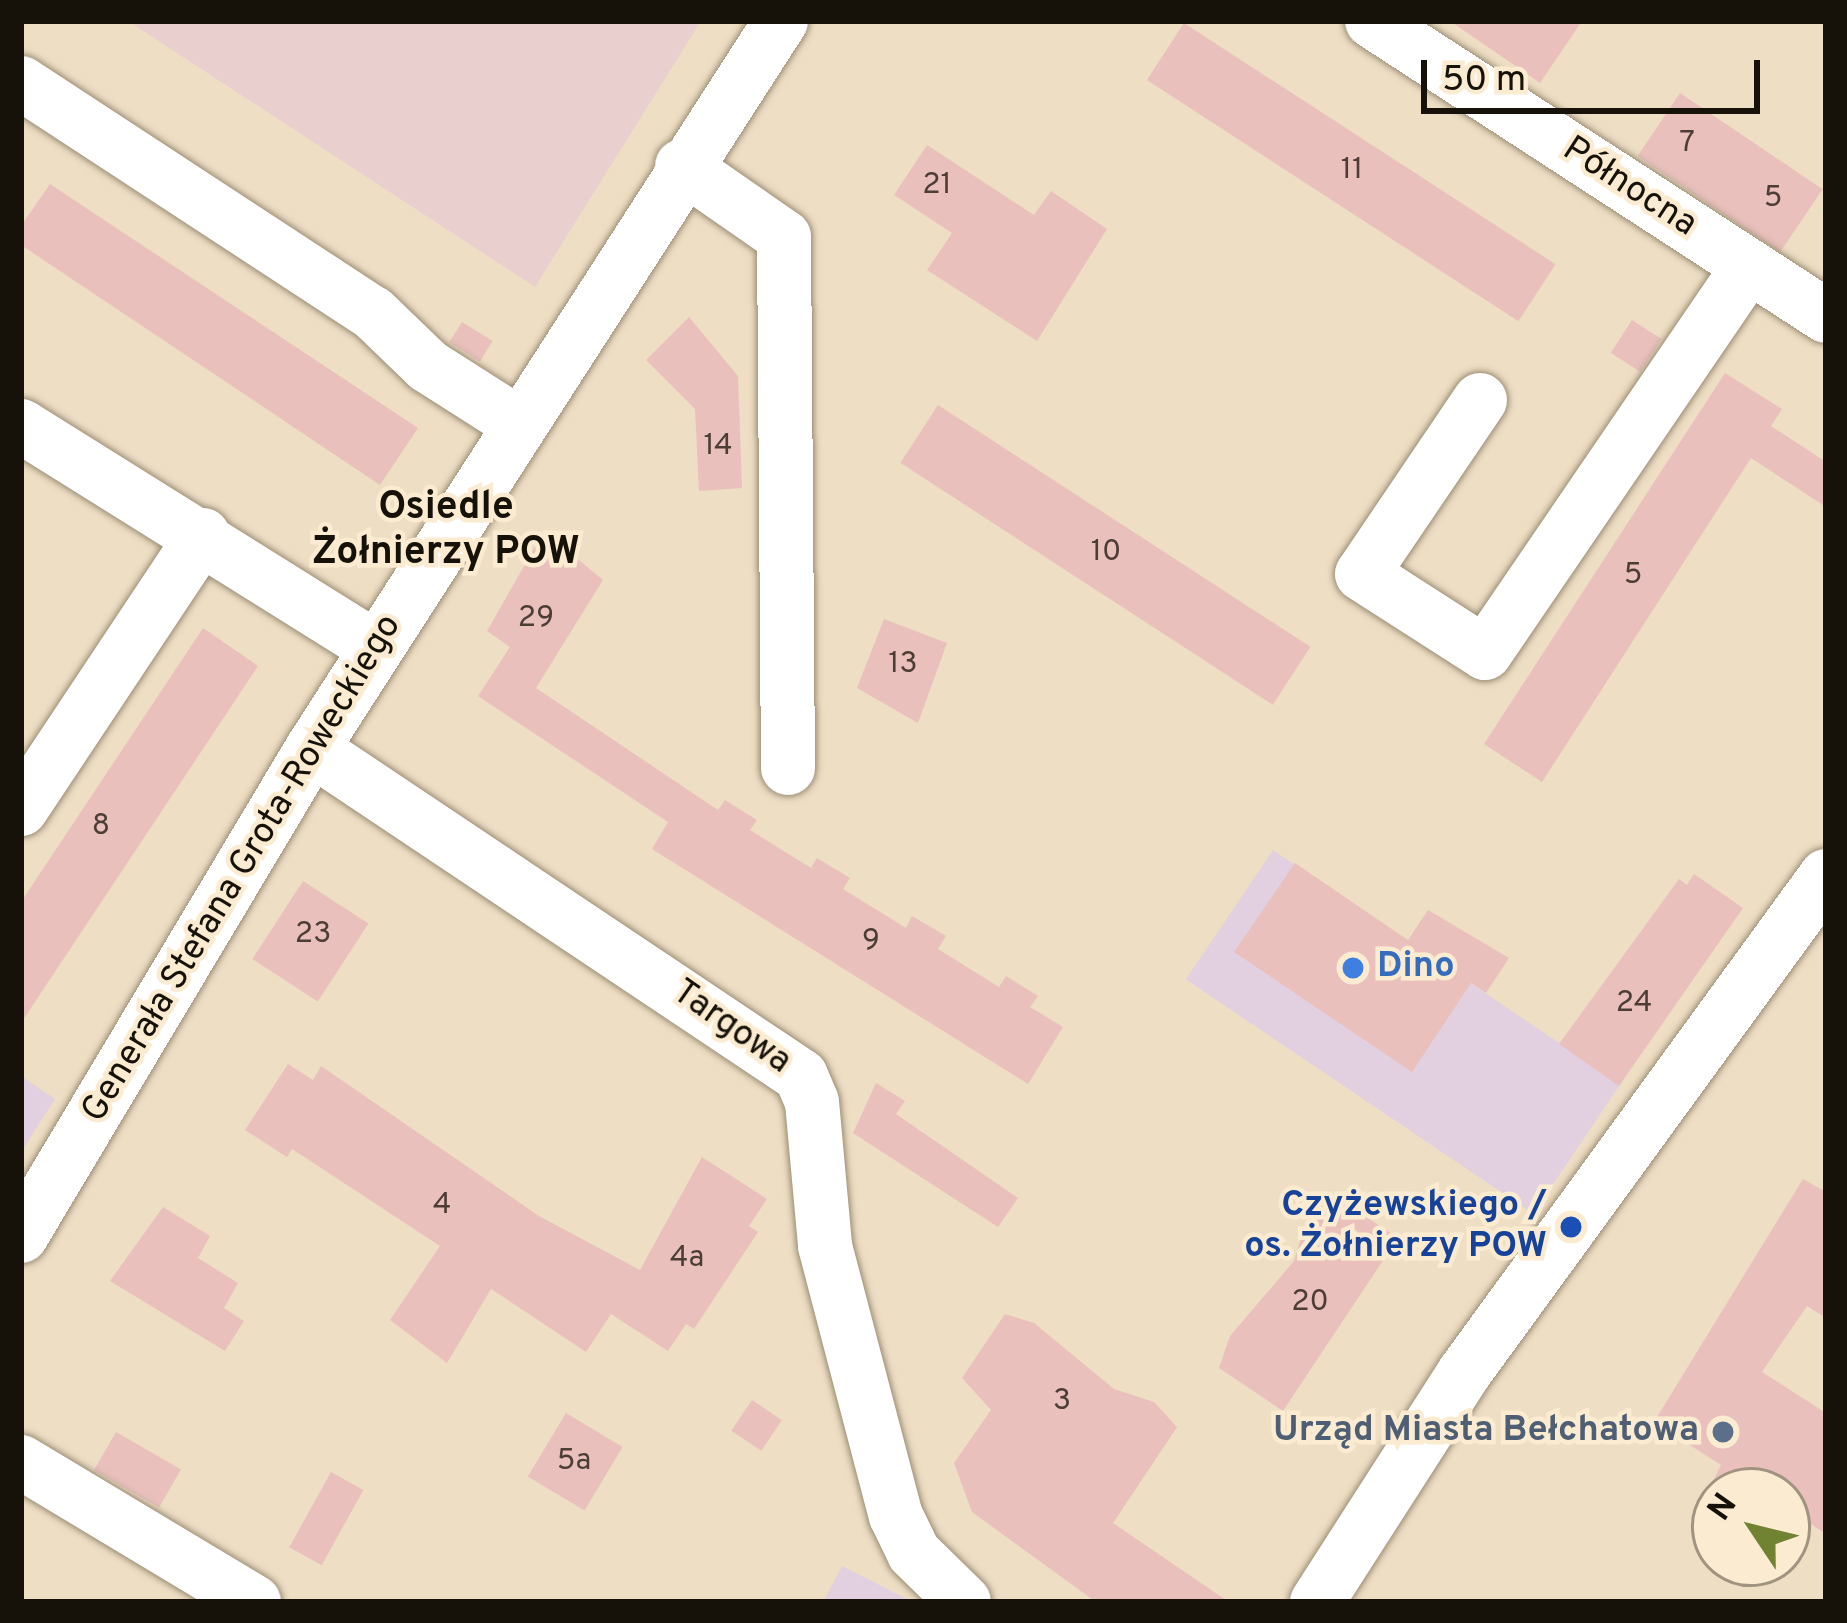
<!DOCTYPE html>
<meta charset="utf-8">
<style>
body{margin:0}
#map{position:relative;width:1847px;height:1623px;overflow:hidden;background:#eedec4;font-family:Overpass,sans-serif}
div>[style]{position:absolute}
.commercial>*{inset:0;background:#e2d0e0;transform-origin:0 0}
.education>*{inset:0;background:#eacfcf}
.building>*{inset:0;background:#e9c0bc;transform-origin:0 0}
.roads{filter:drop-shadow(0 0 3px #9c8e76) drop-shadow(0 0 3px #9c8e76)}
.minor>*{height:54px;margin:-27px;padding:0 27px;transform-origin:27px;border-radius:27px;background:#fff}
.dots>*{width:33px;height:33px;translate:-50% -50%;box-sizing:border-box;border:6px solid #fbebd1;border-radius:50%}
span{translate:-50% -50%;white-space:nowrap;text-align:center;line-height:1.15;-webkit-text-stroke:9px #fbebd1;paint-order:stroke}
.number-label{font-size:30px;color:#4c3e36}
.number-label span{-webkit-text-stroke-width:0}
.street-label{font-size:36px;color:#171209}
.shop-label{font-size:36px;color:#366cbe;font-weight:700}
.left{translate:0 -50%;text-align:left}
.transit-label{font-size:36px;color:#164399;font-weight:700}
.right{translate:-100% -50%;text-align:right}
.service-label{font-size:36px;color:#4e5e75;font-weight:700}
.neighbourhood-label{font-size:39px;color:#171209;font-weight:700}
.frame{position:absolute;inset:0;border:24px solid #171209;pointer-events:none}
.north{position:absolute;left:1691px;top:1467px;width:120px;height:120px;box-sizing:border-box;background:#fbebd1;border:3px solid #a09481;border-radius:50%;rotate:305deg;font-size:33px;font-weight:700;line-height:48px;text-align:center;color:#171209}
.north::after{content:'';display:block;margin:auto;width:42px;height:54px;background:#708333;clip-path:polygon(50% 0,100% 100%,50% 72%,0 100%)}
.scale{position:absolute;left:1421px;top:60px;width:339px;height:54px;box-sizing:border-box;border:6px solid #171209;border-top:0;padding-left:15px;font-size:36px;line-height:42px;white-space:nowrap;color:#171209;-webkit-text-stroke:9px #fbebd1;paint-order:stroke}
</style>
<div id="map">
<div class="commercial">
<i style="left:1273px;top:850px;width:419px;height:156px;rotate:34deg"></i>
<i style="clip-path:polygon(21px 1076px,55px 1099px,21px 1152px)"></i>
<i style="clip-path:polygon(842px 1566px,911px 1601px,912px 1602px,823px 1602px)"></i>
</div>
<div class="education">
<i style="clip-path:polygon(128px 21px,701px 21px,535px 287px)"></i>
</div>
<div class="building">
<i style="clip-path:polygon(1450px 21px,1582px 21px,1540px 83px)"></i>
<i style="left:1184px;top:23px;width:443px;height:68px;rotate:33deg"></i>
<i style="left:1680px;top:93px;width:172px;height:76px;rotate:34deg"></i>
<i style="clip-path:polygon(927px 145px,1034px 215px,1051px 191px,1107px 229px,1037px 341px,927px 270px,952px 233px,894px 195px)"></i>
<i style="clip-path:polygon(50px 184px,418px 428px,380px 485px,21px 245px,21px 226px)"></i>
<i style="clip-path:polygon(689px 317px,738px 376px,742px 488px,699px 491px,695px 409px,646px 360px)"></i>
<i style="left:1632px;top:320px;width:35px;height:39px;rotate:33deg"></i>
<i style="left:462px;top:322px;width:36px;height:24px;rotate:32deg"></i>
<i style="clip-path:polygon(1725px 373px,1782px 409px,1771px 426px,1826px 462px,1826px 507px,1751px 458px,1542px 782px,1484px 744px)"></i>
<i style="left:938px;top:405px;width:444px;height:69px;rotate:33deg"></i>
<i style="clip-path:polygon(544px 531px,603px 580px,536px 688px,718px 810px,725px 800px,757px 820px,750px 830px,811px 868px,817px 858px,850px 878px,843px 889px,906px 928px,912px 916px,946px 936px,938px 949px,999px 987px,1006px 976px,1038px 996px,1030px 1007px,1063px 1027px,1028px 1084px,652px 849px,668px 822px,478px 696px,510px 647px,487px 631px)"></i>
<i style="clip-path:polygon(884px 619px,947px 643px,918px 723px,857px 688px)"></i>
<i style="clip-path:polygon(203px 628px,258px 666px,21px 1023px,21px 902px)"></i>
<i style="clip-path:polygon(1295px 863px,1408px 940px,1428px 910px,1509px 958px,1486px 993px,1471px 983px,1412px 1072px,1234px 952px)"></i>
<i style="clip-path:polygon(1694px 874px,1743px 908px,1619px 1086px,1559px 1044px,1679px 879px,1687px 885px)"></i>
<i style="left:303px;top:881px;width:78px;height:93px;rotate:33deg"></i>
<i style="clip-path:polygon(288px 1064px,313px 1080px,321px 1066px,539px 1216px,640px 1270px,702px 1157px,767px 1199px,749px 1226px,758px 1232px,694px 1329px,686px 1324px,668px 1351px,611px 1314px,586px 1352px,491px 1289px,447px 1363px,390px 1320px,440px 1246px,292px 1149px,287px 1157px,245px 1130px)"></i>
<i style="clip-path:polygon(876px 1083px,905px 1101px,896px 1114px,1018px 1198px,998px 1227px,853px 1133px)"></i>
<i style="clip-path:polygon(1803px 1179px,1826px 1192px,1826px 1318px,1807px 1306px,1762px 1372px,1826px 1413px,1826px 1534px,1787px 1508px,1787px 1491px,1708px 1491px,1721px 1465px,1654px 1422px)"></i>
<i style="clip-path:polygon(1333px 1195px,1398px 1238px,1283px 1411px,1219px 1368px,1230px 1336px,1294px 1261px,1307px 1219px)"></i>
<i style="clip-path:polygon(163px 1207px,210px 1236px,198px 1258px,238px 1283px,224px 1308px,244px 1321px,225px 1351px,110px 1281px)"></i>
<i style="clip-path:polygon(1005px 1314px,1034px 1323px,1114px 1389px,1154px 1402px,1177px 1427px,1113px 1523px,1229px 1602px,1096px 1602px,972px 1512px,954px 1463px,991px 1410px,962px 1378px)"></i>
<i style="left:752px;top:1400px;width:36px;height:37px;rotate:34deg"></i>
<i style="left:566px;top:1413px;width:66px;height:74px;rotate:31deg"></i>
<i style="left:116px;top:1432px;width:75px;height:44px;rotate:30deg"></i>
<i style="left:331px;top:1472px;width:37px;height:86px;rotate:29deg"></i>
</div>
<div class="roads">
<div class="minor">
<i style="left:1372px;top:21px;width:541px;rotate:33.01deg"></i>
<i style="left:21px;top:83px;width:420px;rotate:33.2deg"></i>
<i style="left:373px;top:313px;width:76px;rotate:43.9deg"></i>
<i style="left:428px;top:366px;width:108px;rotate:32.5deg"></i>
<i style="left:682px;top:166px;width:124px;rotate:34.8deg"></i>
<i style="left:784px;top:237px;width:531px;rotate:89.57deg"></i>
<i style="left:1480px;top:400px;width:210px;rotate:124.1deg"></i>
<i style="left:1362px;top:574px;width:146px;rotate:32.7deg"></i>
<i style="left:1485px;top:653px;width:468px;rotate:-55.7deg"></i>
<i style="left:21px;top:426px;width:419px;rotate:32deg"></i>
<i style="left:312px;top:749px;width:588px;rotate:33.77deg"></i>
<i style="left:801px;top:1076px;width:28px;rotate:67deg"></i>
<i style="left:812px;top:1102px;width:145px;rotate:84.8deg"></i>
<i style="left:825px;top:1246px;width:279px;rotate:75.3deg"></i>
<i style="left:896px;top:1516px;width:41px;rotate:64.1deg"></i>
<i style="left:914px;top:1553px;width:70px;rotate:44.4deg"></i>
<i style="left:21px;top:809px;width:329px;rotate:-56.4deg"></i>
<i style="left:21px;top:1236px;width:567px;rotate:-59.14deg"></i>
<i style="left:312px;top:749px;width:866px;rotate:-57.21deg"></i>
<i style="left:21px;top:1462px;width:272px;rotate:31deg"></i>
<i style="left:1317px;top:1602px;width:272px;rotate:-57.3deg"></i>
<i style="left:1464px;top:1373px;width:615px;rotate:-53.93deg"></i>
</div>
</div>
<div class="dots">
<i style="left:1353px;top:968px;background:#3f7fe0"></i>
<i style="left:1571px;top:1227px;background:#1a4fb4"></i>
<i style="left:1723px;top:1432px;background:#5c6f8a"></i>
</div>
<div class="number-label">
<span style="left:1687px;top:144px">7</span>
<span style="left:1352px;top:171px">11</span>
<span style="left:937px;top:186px">21</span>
<span style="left:1773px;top:199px">5</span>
<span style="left:718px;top:447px">14</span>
<span style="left:1106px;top:553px">10</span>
<span style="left:1633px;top:576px">5</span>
<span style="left:536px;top:619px">29</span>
<span style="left:903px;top:665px">13</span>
<span style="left:101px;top:827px">8</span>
<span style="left:313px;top:935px">23</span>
<span style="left:871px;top:942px">9</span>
<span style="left:1634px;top:1004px">24</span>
<span style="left:442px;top:1206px">4</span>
<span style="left:687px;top:1259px">4a</span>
<span style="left:1310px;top:1303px">20</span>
<span style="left:1062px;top:1402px">3</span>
<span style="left:574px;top:1462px">5a</span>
</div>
<div class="street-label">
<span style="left:1629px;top:188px;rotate:33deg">Północna</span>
<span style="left:243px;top:869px;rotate:-59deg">Generała Stefana Grota-Roweckiego</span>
<span style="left:731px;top:1028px;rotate:35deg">Targowa</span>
</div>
<div class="shop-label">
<span class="left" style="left:1377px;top:968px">Dino</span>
</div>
<div class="transit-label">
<span class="right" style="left:1547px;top:1227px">Czyżewskiego /<br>os. Żołnierzy POW</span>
</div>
<div class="service-label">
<span class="right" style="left:1699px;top:1432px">Urząd Miasta Bełchatowa</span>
</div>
<div class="neighbourhood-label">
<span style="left:446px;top:532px">Osiedle<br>Żołnierzy POW</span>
</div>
<div class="frame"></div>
<div class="north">N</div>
<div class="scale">50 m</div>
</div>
